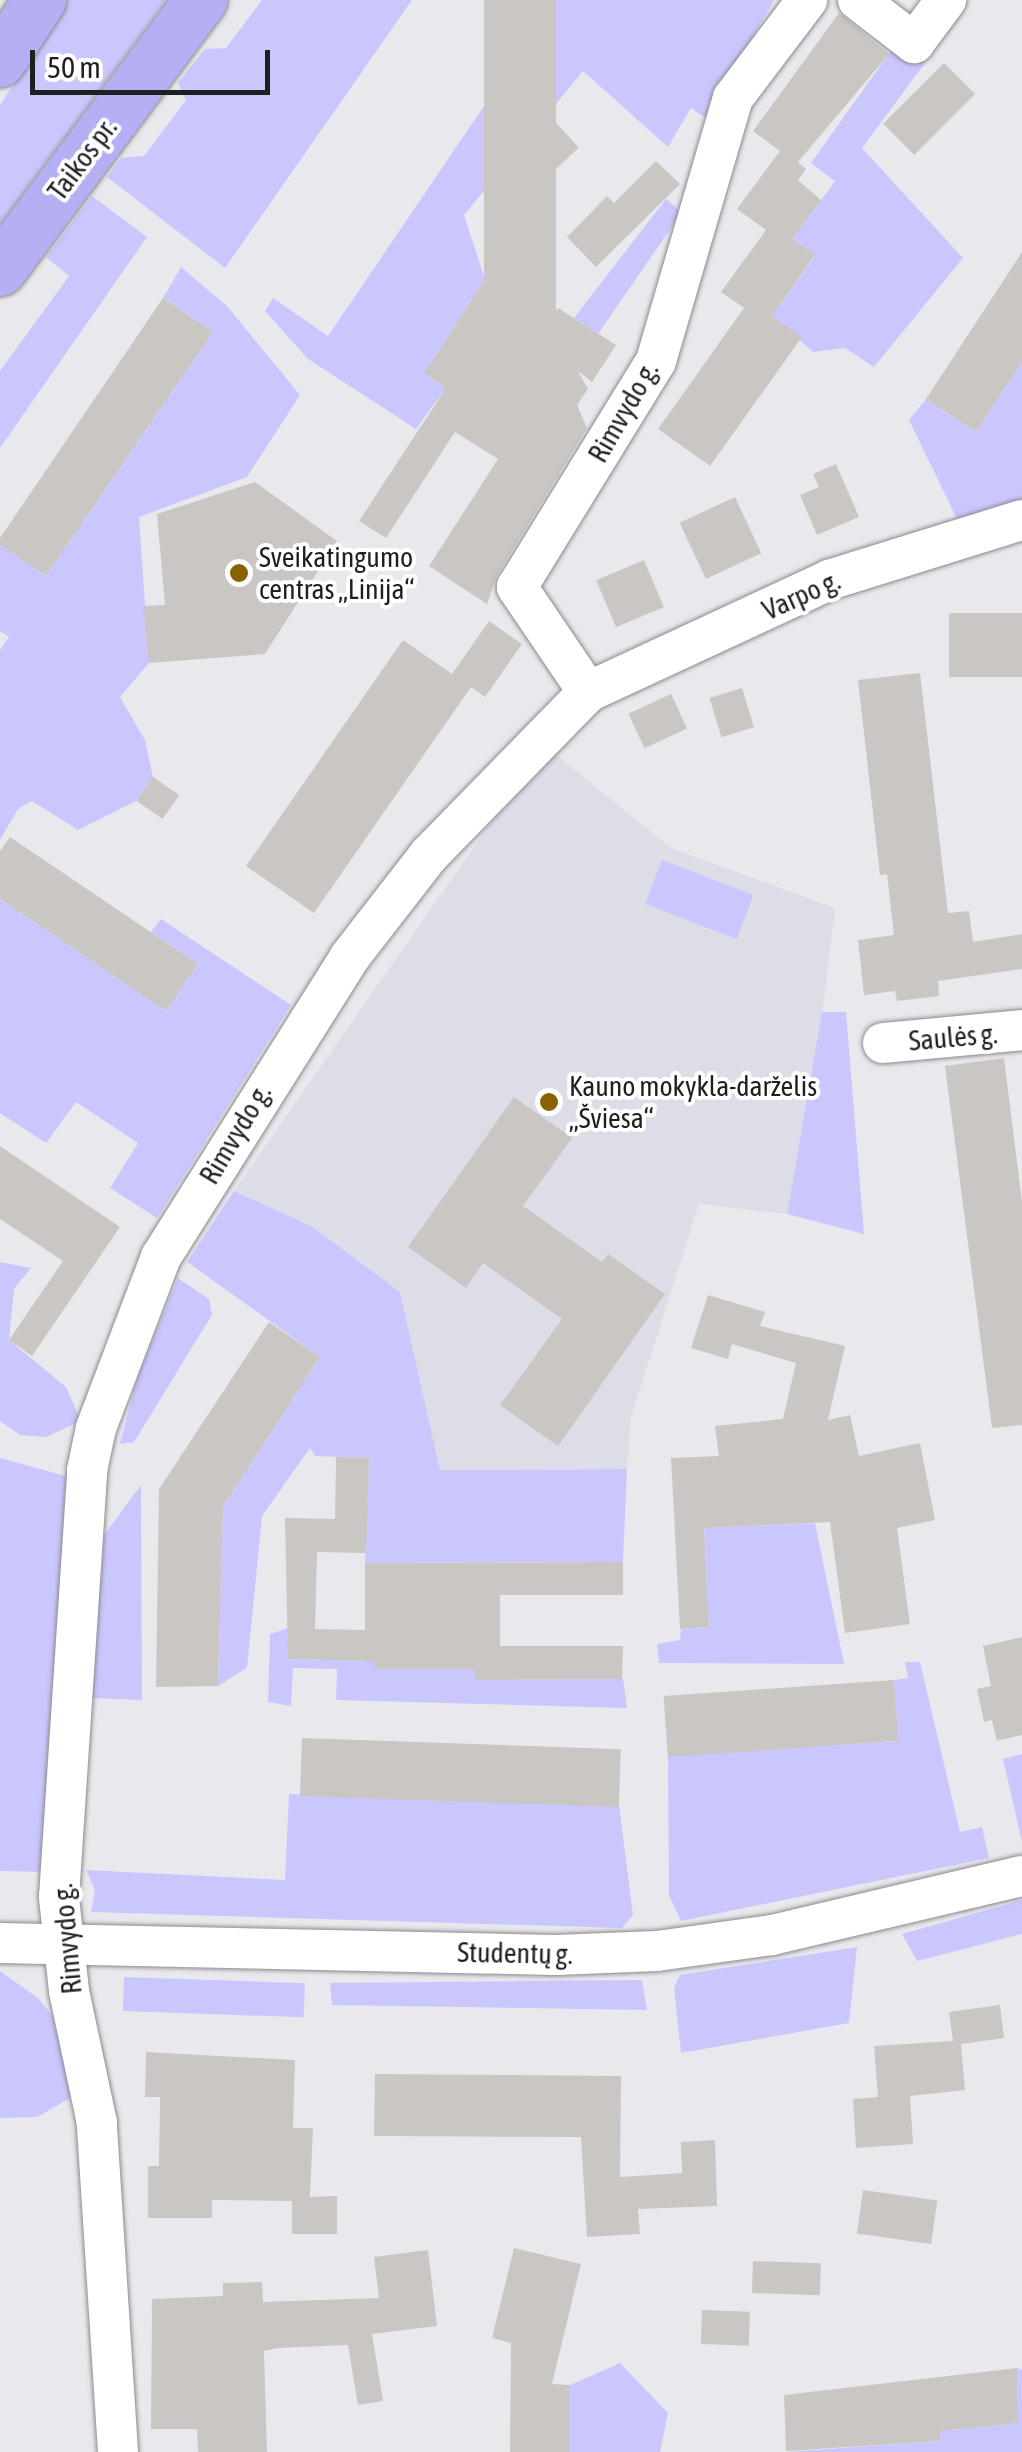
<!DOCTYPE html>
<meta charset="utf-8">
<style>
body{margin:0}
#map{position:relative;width:1022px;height:2452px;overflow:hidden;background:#e9e9ed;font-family:"Asap Condensed",sans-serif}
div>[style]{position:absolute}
.built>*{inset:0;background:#dddde8}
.green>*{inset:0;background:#cac7ff;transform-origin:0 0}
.building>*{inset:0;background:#cac6c4;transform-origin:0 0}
.roads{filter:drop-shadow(0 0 2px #8b8b8f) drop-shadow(0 0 2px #8b8b8f)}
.minor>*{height:40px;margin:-20px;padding:0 20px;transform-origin:20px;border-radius:20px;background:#fff}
.major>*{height:52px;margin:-26px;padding:0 26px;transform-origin:26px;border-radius:26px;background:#b5aff3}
.dots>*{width:28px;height:28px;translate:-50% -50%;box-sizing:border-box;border:5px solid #fff;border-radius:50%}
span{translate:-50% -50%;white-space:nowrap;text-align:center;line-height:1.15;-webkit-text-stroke:8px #fff;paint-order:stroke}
.street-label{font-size:28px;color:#1f1f21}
.poi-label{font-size:28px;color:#1f1f21}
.left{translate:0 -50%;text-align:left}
.scale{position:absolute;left:30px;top:50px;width:240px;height:45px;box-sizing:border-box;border:5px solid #1f1f21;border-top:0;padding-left:12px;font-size:30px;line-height:35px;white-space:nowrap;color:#1f1f21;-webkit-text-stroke:8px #fff;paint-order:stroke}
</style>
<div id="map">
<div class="built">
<i style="clip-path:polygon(555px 754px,671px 848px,835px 908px,824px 1001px,787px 1214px,699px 1204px,631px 1417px,627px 1469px,440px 1470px,400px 1292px,313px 1227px,234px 1191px,490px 824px)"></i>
</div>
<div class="green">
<i style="clip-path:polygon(68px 0,166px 0,0 224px,0 105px)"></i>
<i style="clip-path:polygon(262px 0,412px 0,225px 268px,107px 177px,121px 158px,144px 156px,186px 100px,178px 83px,205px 49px,226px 48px)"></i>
<i style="clip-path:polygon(556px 0,774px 0,706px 118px,691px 108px,668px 147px,583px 71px,464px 215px,485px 279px,424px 373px,446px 388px,416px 429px,308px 359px,265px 311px,273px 298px,328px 336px)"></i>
<i style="clip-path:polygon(895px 45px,925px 63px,862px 148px,963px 258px,874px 367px,845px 348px,813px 352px,772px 316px,815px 256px,793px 239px,835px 181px,811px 163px)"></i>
<i style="clip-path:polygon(92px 196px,147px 237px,0 448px,0 371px,69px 276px,46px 257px)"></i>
<i style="clip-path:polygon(666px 199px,682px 212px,598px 334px,574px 318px)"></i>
<i style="clip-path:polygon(181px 267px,227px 306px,300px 395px,247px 477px,139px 517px,149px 663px,120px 697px,145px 740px,153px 777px,136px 801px,78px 830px,32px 801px,18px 809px,0 840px,0 650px,9px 637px,0 631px,0 545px,46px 576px,213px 332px,163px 298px)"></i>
<i style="clip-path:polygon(1022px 362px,1022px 505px,958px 521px,909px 420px,926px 399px,976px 432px)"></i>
<i style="left:662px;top:860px;width:98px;height:47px;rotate:21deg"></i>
<i style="clip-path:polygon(0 899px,166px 1011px,198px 964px,151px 932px,161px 919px,291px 1005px,157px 1218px,110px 1188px,138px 1143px,76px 1102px,46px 1143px,0 1113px)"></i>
<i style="clip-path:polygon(822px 1012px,846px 1012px,864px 1234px,787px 1214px)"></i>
<i style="clip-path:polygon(234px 1191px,313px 1227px,400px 1292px,440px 1470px,627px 1469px,623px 1562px,365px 1563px,369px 1458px,315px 1456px,310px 1448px,262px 1516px,247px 1668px,218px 1686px,223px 1507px,320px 1357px,187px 1262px)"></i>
<i style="clip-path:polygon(0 1262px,31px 1268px,14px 1289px,9px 1340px,66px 1387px,81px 1421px,46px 1437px,20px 1435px,0 1421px)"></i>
<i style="clip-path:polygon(178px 1278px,209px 1299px,212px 1315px,134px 1442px,120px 1444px,137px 1378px)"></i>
<i style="clip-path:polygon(0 1458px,77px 1479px,47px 1872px,0 1871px)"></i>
<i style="clip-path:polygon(141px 1485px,142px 1700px,91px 1698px,104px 1535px)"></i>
<i style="clip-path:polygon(815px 1523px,844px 1664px,659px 1663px,657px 1644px,680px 1640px,681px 1629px,709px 1627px,704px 1528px)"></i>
<i style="clip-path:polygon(289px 1628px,288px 1659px,363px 1661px,376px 1639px,376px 1669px,475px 1669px,476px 1680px,623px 1679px,627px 1708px,336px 1700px,337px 1669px,293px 1668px,291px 1706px,268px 1702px,270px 1634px)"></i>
<i style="clip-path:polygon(905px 1662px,920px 1662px,960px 1832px,982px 1827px,989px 1858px,681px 1921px,669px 1895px,668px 1756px,898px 1741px,894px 1680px,908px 1678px)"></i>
<i style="clip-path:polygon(1022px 1754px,1022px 1842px,1003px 1759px)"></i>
<i style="clip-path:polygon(289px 1794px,619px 1805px,633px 1915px,622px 1928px,91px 1912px,95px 1890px,86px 1870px,285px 1880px)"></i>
<i style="clip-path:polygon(1022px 1900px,1022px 1934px,917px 1961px,902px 1934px)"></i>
<i style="clip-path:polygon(857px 1947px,849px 2023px,681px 2053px,674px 1988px,680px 1975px)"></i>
<i style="clip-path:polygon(0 1971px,38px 1998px,60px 2025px,74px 2096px,37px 2117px,0 2118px)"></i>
<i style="left:124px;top:1977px;width:181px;height:34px;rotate:2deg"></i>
<i style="clip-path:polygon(642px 1980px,647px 2010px,332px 2005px,330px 1983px)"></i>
<i style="clip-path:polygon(620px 2363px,668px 2413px,660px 2452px,570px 2452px,570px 2385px)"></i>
<i style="clip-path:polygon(1017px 2368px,1022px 2370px,1022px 2452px,785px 2452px,940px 2441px,940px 2431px,1018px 2423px)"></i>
</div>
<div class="building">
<i style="left:484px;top:0;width:72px;height:366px"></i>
<i style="clip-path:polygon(839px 13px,889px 54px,798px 162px,806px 169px,798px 180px,821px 200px,793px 239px,815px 255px,772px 316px,802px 337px,710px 466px,658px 429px,744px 308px,721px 292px,766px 230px,737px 209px,780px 151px,753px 131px)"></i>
<i style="left:944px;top:63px;width:44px;height:86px;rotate:45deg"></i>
<i style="left:555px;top:122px;width:35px;height:35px;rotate:47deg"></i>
<i style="clip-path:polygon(656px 161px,680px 184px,596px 267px,567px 237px,607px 196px,614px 203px)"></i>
<i style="clip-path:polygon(1022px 252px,1022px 362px,976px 432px,926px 399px)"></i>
<i style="clip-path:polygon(485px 279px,550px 320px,558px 308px,616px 345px,592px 382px,578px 371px,588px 389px,577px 405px,587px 428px,497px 575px,487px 604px,429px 566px,498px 459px,455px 432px,386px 538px,359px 521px,446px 388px,424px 373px)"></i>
<i style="clip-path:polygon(163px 298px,213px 332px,46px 576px,0 545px,0 538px)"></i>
<i style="clip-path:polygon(836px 464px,859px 517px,817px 535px,800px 495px,819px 487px,813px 474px)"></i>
<i style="clip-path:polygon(255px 482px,337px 541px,265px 654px,149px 663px,143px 606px,165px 605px,157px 514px)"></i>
<i style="left:735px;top:497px;width:62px;height:61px;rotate:65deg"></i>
<i style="left:644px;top:560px;width:51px;height:52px;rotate:67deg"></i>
<i style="left:1022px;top:613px;width:64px;height:73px;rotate:90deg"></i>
<i style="clip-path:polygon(489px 621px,522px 644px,485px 697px,471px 687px,314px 913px,246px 866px,403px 640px,452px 674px)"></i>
<i style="clip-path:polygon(920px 673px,948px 913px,969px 911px,973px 942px,1022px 934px,1022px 969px,938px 981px,939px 996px,897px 1001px,895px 991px,864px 995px,858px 940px,894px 935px,887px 874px,880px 875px,858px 680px)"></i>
<i style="left:742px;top:688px;width:41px;height:34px;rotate:73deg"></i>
<i style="left:671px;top:694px;width:38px;height:47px;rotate:65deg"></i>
<i style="left:153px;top:777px;width:32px;height:29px;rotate:35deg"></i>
<i style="clip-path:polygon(10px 837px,198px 964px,166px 1011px,0 899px,0 851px)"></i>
<i style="clip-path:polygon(1004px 1058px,1022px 1202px,1022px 1425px,992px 1428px,945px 1066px)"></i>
<i style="clip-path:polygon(514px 1097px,572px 1138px,523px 1206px,602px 1262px,608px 1254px,665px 1294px,558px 1446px,500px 1405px,562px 1319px,483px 1263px,466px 1288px,408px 1247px)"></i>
<i style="clip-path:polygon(0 1146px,120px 1227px,32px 1356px,9px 1340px,63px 1261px,0 1219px)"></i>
<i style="clip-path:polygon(708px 1295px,765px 1312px,760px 1326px,845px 1346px,828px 1420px,850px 1415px,859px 1456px,920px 1443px,935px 1520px,897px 1528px,910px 1624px,845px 1633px,830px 1522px,704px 1528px,709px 1627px,680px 1629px,671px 1458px,719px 1456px,715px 1426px,783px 1419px,796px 1363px,732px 1344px,728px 1359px,691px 1348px)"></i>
<i style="clip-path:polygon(269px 1322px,320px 1357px,223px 1507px,218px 1686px,156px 1687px,159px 1489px)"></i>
<i style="clip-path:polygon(336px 1457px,369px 1458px,366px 1553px,317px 1552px,315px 1629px,365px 1630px,365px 1563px,623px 1562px,623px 1595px,500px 1595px,500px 1646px,623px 1646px,622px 1679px,475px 1680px,475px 1669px,375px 1669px,375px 1661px,288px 1659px,285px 1518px,335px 1519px)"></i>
<i style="clip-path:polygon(1022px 1637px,1022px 1735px,997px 1741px,992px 1720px,984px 1722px,977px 1689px,991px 1686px,983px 1646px)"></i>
<i style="left:894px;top:1680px;width:61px;height:231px;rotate:86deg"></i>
<i style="left:302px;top:1738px;width:319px;height:58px;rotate:2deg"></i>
<i style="clip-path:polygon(1000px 2005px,1004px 2038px,961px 2044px,965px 2090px,910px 2096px,913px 2144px,856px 2148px,853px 2099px,878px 2097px,874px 2046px,953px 2041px,949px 2012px)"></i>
<i style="clip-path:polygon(146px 2052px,295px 2060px,293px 2128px,313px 2128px,310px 2197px,337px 2196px,337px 2234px,292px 2234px,292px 2201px,212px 2200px,212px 2218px,148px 2218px,148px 2166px,159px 2166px,160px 2097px,145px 2097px)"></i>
<i style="clip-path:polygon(375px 2074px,621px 2076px,620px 2177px,682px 2173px,681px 2142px,715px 2140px,717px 2206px,638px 2209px,640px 2234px,587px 2237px,581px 2137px,374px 2136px)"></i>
<i style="left:863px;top:2190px;width:75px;height:44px;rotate:8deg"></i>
<i style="clip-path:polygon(514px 2248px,581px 2264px,552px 2384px,570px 2385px,570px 2452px,510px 2452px,511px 2343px,492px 2338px)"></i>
<i style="clip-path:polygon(428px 2250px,437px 2326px,372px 2334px,383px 2401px,358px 2405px,348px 2345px,278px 2348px,264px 2351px,267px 2452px,198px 2452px,197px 2429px,151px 2429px,152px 2299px,223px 2296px,223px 2283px,262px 2282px,263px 2302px,379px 2298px,374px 2257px)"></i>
<i style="left:753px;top:2261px;width:68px;height:32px;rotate:2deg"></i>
<i style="left:702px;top:2310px;width:48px;height:34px;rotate:2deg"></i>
<i style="clip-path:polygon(1017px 2368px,1018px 2423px,940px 2431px,940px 2441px,786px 2451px,784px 2395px)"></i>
</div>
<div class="roads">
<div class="minor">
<i style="left:858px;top:0;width:71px;rotate:37.5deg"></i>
<i style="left:914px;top:43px;width:54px;rotate:-53.3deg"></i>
<i style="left:588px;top:692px;width:127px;rotate:-124.1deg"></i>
<i style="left:517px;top:587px;width:265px;rotate:-58.4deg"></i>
<i style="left:656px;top:361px;width:274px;rotate:-73.7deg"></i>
<i style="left:733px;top:98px;width:123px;rotate:-52.9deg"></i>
<i style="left:883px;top:1043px;width:140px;rotate:-5.3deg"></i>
<i style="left:0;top:1943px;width:556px;rotate:1.24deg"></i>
<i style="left:556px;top:1955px;width:101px;rotate:-2.3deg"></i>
<i style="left:657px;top:1951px;width:116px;rotate:-7.9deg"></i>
<i style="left:772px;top:1935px;width:257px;rotate:-13.3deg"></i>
<i style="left:118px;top:2452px;width:330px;rotate:-93.7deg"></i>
<i style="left:97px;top:2123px;width:135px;rotate:-102deg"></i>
<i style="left:69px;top:1991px;width:95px;rotate:-96.1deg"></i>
<i style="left:59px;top:1897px;width:428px;rotate:-86.2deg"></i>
<i style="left:87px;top:1470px;width:43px;rotate:-77.9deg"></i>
<i style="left:96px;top:1428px;width:183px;rotate:-69.2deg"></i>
<i style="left:161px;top:1257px;width:353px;rotate:-57.8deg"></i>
<i style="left:349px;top:958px;width:130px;rotate:-52.2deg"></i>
<i style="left:429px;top:855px;width:228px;rotate:-45.7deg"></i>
<i style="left:588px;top:692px;width:266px;rotate:-24.9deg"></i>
<i style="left:829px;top:580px;width:202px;rotate:-17.3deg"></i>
</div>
<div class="major">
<i style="left:0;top:61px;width:73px;rotate:-56.7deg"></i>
<i style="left:0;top:270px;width:337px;rotate:-53.3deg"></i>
</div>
</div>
<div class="dots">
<i style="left:239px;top:573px;background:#886100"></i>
<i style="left:549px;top:1102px;background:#886100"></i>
</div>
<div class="street-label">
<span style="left:82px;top:159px;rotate:-53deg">Taikos pr.</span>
<span style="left:623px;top:412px;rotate:-60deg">Rimvydo g.</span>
<span style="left:801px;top:595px;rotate:-24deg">Varpo g.</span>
<span style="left:953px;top:1037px;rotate:-5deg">Saulės g.</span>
<span style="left:235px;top:1134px;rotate:-59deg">Rimvydo g.</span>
<span style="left:67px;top:1939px;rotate:-95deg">Rimvydo g.</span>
<span style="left:515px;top:1953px;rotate:1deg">Studentų g.</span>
</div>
<div class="poi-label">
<span class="left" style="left:259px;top:573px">Sveikatingumo<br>centras „Linija“</span>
<span class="left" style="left:569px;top:1102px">Kauno mokykla-darželis<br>„Šviesa“</span>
</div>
<div class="scale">50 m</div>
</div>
